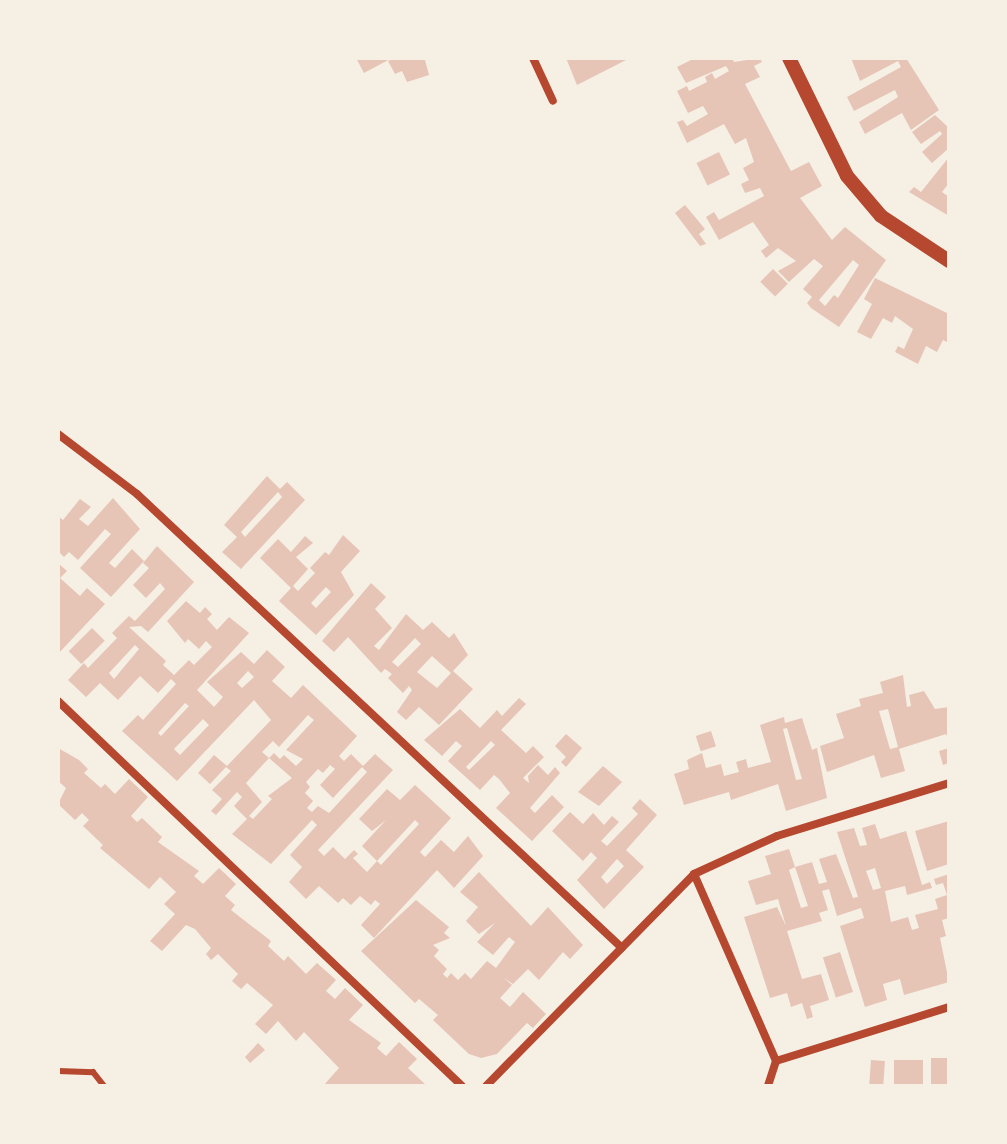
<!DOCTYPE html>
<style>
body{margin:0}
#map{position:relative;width:1007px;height:1144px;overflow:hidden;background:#f6efe4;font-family:Mulish,sans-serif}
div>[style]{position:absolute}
.building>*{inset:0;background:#e6c5b7;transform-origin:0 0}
.service>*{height:6px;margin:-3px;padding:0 3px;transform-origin:3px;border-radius:3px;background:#b5482f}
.minor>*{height:8px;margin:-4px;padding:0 4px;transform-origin:4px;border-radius:4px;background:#b5482f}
.tertiary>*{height:14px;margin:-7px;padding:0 7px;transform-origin:7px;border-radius:7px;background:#b5482f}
span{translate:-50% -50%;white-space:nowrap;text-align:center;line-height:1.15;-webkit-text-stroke:8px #f6efe4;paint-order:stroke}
.frame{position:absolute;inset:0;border:60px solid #f6efe4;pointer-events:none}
</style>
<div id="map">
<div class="building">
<i style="clip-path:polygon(356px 58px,392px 58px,364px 73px)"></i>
<i style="clip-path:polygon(395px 58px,425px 60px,429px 75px,407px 82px,402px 71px,395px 74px,388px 61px)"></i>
<i style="clip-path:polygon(566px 58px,630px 58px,577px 85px)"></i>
<i style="clip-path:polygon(evenodd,695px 58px,732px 58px,734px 62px,760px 58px,762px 62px,754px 66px,760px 77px,745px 84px,791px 171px,809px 162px,822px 186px,800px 198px,832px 240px,845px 227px,886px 260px,839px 327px,811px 308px,807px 303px,812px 297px,803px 289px,823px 266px,814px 259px,789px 282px,778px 271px,796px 261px,778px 248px,766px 258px,761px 251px,769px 245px,753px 222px,719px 240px,706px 217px,714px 212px,719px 220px,764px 196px,760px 188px,745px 193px,741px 184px,749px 180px,743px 168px,754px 162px,746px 138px,735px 144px,724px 124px,687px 143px,677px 122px,683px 120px,687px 126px,708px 114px,703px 106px,688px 113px,677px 91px,687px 86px,689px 91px,707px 82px,705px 77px,712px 73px,715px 79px,729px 71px,726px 66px,686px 83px,677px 67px,695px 58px,853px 260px,859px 265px,838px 298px,834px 295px,825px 306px,819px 300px,853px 260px)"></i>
<i style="clip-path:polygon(851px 58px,906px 58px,939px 110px,911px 130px,902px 113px,865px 134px,859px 122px,898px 97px,895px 90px,854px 111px,847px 97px,901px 67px,898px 61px,860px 81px)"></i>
<i style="clip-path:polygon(935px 115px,949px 128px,949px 148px,932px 163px,922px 152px,942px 134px,940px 131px,921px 144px,912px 132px)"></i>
<i style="left:719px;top:152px;width:25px;height:25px;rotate:64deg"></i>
<i style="clip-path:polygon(949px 157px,949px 183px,942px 192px,949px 197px,949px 216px,909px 192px,914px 187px,921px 192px)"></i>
<i style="clip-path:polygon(685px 205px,705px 229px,699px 234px,706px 244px,700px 246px,675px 213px)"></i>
<i style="left:773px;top:269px;width:21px;height:18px;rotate:45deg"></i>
<i style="clip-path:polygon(875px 278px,949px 314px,949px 343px,943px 340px,937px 352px,926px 346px,918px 364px,895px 352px,898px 346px,904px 349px,913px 329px,895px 316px,892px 323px,883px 318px,871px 339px,857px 332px,872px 304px,864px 299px)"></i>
<i style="clip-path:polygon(evenodd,267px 476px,280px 489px,287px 482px,305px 500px,241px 569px,222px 552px,237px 537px,224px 525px,267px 476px,278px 492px,282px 497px,245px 537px,241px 532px,278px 492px)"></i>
<i style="clip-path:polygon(113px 498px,140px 529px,109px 563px,115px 568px,132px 549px,144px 561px,111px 597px,80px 568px,111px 534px,105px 529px,78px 560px,69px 552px,64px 557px,58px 551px,58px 516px,63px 520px,80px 499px,91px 507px,79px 519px,88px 526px)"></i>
<i style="clip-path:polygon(evenodd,343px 535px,360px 551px,341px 572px,354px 595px,316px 635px,279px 601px,291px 588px,260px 558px,278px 539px,291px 552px,305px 536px,313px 543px,296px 557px,308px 569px,293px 586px,298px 591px,315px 573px,310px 568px,325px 552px,329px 555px,343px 535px,326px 587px,331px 592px,316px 608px,311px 603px,326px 587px)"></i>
<i style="clip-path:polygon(evenodd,157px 546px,194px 582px,148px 632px,141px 626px,129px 627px,166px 661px,163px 665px,174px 675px,189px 660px,194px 665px,212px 647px,206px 641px,199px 649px,188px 639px,185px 643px,167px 621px,186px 601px,200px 613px,205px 607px,212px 614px,207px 619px,217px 630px,229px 617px,249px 633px,197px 690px,214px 707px,223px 697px,207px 682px,241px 652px,254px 664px,267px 650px,285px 667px,272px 681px,291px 698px,303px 685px,357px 736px,339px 756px,344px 761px,351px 754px,363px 766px,375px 754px,393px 770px,318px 850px,324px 856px,333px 847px,345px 859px,354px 850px,358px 854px,353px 858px,367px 872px,377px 861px,381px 865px,419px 824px,415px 820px,377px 861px,362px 846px,386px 820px,372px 831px,359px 819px,387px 789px,400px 800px,415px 785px,451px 818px,420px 852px,425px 857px,441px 840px,454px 852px,468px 836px,483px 856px,454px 888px,437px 870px,374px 938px,361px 925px,380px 904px,375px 900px,371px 905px,360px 896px,351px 905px,343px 898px,338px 903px,319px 886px,306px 899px,289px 882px,302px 867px,290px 855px,317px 825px,312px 820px,271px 864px,232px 834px,247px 819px,234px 806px,242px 797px,237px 792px,216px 815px,211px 811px,222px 799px,212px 790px,231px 771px,226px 767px,210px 784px,198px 773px,214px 755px,227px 766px,271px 720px,254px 700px,177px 781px,122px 731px,138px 715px,143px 720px,176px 684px,171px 679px,158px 693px,140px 676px,118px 700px,100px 683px,86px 697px,68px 680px,84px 663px,88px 668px,117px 638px,112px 633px,129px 616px,135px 621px,165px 589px,160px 583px,146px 598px,133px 585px,149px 568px,143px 563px,157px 546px,135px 645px,139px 649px,114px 679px,109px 673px,135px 645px,157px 546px,248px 671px,254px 677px,242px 688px,237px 683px,248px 671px,157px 546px,185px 703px,189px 706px,161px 736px,158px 733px,185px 703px,157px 546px,308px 715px,314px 720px,286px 750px,303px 759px,296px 766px,284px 755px,280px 759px,274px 753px,269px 758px,292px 778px,268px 796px,272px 799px,253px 819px,249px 816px,262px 802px,246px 783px,269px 758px,262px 752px,273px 741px,279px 747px,308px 715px,157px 546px,203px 719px,209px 725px,180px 755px,174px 749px,203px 719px,157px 546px,330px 765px,335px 769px,320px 785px,333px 798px,362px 767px,367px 772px,329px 813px,318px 806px,312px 812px,307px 808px,313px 801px,305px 793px,310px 787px,306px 782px,318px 769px,323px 773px,330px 765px)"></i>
<i style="clip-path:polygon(58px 563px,67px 571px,60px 578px,80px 596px,87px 588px,105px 604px,58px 654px)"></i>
<i style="clip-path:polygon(evenodd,371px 583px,386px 597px,375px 609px,392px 628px,374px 646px,379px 650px,406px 614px,423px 630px,432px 622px,449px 638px,454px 633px,468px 655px,453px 671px,473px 689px,439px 725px,419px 707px,406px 720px,397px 712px,412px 690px,409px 686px,403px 693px,388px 678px,392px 674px,385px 669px,381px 673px,348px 637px,334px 652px,322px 641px,371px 583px,415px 638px,421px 644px,398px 667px,392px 662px,415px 638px,371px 583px,432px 656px,451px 673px,437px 688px,417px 672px,432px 656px)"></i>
<i style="left:92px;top:628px;width:18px;height:33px;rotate:45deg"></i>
<i style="clip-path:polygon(evenodd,903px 675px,907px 707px,911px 706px,909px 695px,924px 691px,935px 709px,949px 707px,949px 741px,946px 734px,899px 749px,905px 771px,881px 778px,874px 755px,827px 772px,820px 746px,844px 738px,836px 714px,861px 706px,859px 699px,883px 693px,880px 682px,903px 675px,888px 709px,898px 747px,890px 749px,879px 711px,888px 709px)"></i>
<i style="clip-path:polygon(evenodd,519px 698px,526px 704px,501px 730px,526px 753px,533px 746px,544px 757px,523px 778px,529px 783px,528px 776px,538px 765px,548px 775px,555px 767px,560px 773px,530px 808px,535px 813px,552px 795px,564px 807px,532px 841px,496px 808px,510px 793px,499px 779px,494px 775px,480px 790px,448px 761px,462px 746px,456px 741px,442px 756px,424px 740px,460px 709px,480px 728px,497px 710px,502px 716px,519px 698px,491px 741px,495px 745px,469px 770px,466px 767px,491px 741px)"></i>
<i style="clip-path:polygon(evenodd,784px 717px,785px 723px,802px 718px,812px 750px,817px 748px,827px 798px,786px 811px,778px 784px,731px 800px,729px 792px,684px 805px,674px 774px,689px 769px,687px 760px,702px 753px,706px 768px,721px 764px,724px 776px,739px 772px,736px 762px,746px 759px,748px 768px,771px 762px,760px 725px,784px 717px,787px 728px,802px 779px,796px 780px,783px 729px,787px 728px)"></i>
<i style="left:711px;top:731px;width:16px;height:16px;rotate:72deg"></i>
<i style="clip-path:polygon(566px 734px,582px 748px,566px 767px,561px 762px,566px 757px,555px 746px)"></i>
<i style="clip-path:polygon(58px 748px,79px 760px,88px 769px,84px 773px,101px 788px,105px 784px,115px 794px,129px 779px,148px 797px,131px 816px,137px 822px,142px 818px,162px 837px,158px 842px,199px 871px,194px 876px,203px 884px,219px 868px,236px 884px,225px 896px,235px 905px,231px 910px,271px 941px,268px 946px,284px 961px,288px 956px,306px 974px,317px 963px,336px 980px,326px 991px,335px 999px,345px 988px,363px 1005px,349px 1020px,381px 1043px,377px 1048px,386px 1056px,399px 1042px,417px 1059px,408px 1068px,427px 1086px,323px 1086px,339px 1068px,304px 1032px,296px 1041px,278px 1021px,266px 1034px,255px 1024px,273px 1005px,247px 983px,241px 989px,232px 981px,238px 974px,218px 954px,211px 960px,206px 954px,211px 948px,195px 929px,186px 925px,162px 951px,150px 941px,175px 914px,164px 904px,176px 892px,160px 877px,149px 889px,100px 848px,103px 845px,83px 826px,89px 820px,82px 813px,75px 820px,58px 804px,66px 788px,58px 781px)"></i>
<i style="clip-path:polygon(949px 748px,949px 763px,943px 765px,939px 751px)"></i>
<i style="clip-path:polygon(603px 766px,622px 782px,599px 806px,578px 792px)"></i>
<i style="clip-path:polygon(evenodd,640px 799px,657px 815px,626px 850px,644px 867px,604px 909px,577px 880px,597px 858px,591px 852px,583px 861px,552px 831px,570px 812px,583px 824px,593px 813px,604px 825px,612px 816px,619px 822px,601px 841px,607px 846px,638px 814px,632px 808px,640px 799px,617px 859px,624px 866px,607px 884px,601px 877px,617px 859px)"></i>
<i style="clip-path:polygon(949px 821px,949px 864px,927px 871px,915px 831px)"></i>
<i style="clip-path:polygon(evenodd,875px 824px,880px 839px,906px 831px,922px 885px,930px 882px,932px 888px,907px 895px,905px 886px,885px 891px,891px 922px,908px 917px,912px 930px,919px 928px,915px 915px,938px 909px,935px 899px,947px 895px,943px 883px,936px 885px,934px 879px,949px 874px,949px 918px,942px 920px,946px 936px,940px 938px,949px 982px,904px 995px,900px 979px,883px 984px,887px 1000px,865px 1007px,840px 926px,864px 918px,861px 908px,837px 916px,829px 889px,822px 891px,828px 910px,819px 913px,822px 921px,787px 931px,802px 979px,821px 974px,829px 1000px,810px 1006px,813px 1017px,807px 1019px,802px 1003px,791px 1007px,787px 993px,770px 998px,744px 917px,777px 907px,786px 926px,778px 899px,756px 905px,748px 881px,771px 874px,765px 856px,789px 849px,795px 867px,789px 870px,801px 908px,808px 906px,795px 867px,812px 862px,819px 884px,827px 882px,819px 859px,836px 854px,853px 898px,858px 897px,837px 832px,854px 828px,860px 846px,867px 845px,862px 828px,875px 824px,875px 868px,881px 888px,873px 890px,866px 871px,875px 868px)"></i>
<i style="clip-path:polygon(479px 872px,531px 926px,548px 907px,583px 945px,570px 959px,563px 952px,539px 980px,528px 969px,513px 984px,504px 978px,512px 985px,500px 998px,510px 1007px,523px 992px,546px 1014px,533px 1028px,527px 1023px,497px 1054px,481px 1058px,469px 1054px,433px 1020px,438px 1015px,419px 999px,415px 1003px,361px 951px,416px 900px,449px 927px,444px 933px,450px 938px,433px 945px,439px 950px,434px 956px,447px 969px,443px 974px,447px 978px,451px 973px,458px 980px,465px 973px,471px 979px,487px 961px,496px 968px,515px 942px,509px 937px,493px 955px,477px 942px,495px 923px,479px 934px,466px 921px,478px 907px,460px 892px)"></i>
<i style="left:840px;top:952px;width:42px;height:18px;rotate:72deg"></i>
<i style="clip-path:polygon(258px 1043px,265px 1050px,250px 1063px,245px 1057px)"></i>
<i style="left:931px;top:1058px;width:18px;height:28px"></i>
<i style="left:871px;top:1060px;width:14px;height:26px;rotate:4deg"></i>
<i style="left:894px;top:1060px;width:29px;height:26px"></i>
</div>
<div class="service">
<i style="left:58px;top:1071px;width:35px;rotate:2deg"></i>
<i style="left:93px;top:1072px;width:18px;rotate:52deg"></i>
</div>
<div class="minor">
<i style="left:533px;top:58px;width:47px;rotate:65.1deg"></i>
<i style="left:58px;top:434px;width:99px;rotate:37.2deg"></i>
<i style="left:137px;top:494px;width:664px;rotate:43.11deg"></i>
<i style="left:58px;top:701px;width:558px;rotate:43.62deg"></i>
<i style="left:694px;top:874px;width:204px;rotate:66.3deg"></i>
<i style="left:776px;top:1061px;width:26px;rotate:108deg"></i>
<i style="left:776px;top:1061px;width:181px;rotate:-17.3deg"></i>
<i style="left:486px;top:1086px;width:297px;rotate:-45.5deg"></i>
<i style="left:694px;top:874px;width:91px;rotate:-24.6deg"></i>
<i style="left:777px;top:836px;width:180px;rotate:-17.1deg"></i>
</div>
<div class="tertiary">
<i style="left:789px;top:58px;width:131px;rotate:63.8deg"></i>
<i style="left:847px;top:176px;width:52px;rotate:49.6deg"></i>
<i style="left:881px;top:216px;width:82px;rotate:33.5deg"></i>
</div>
<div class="frame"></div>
</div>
